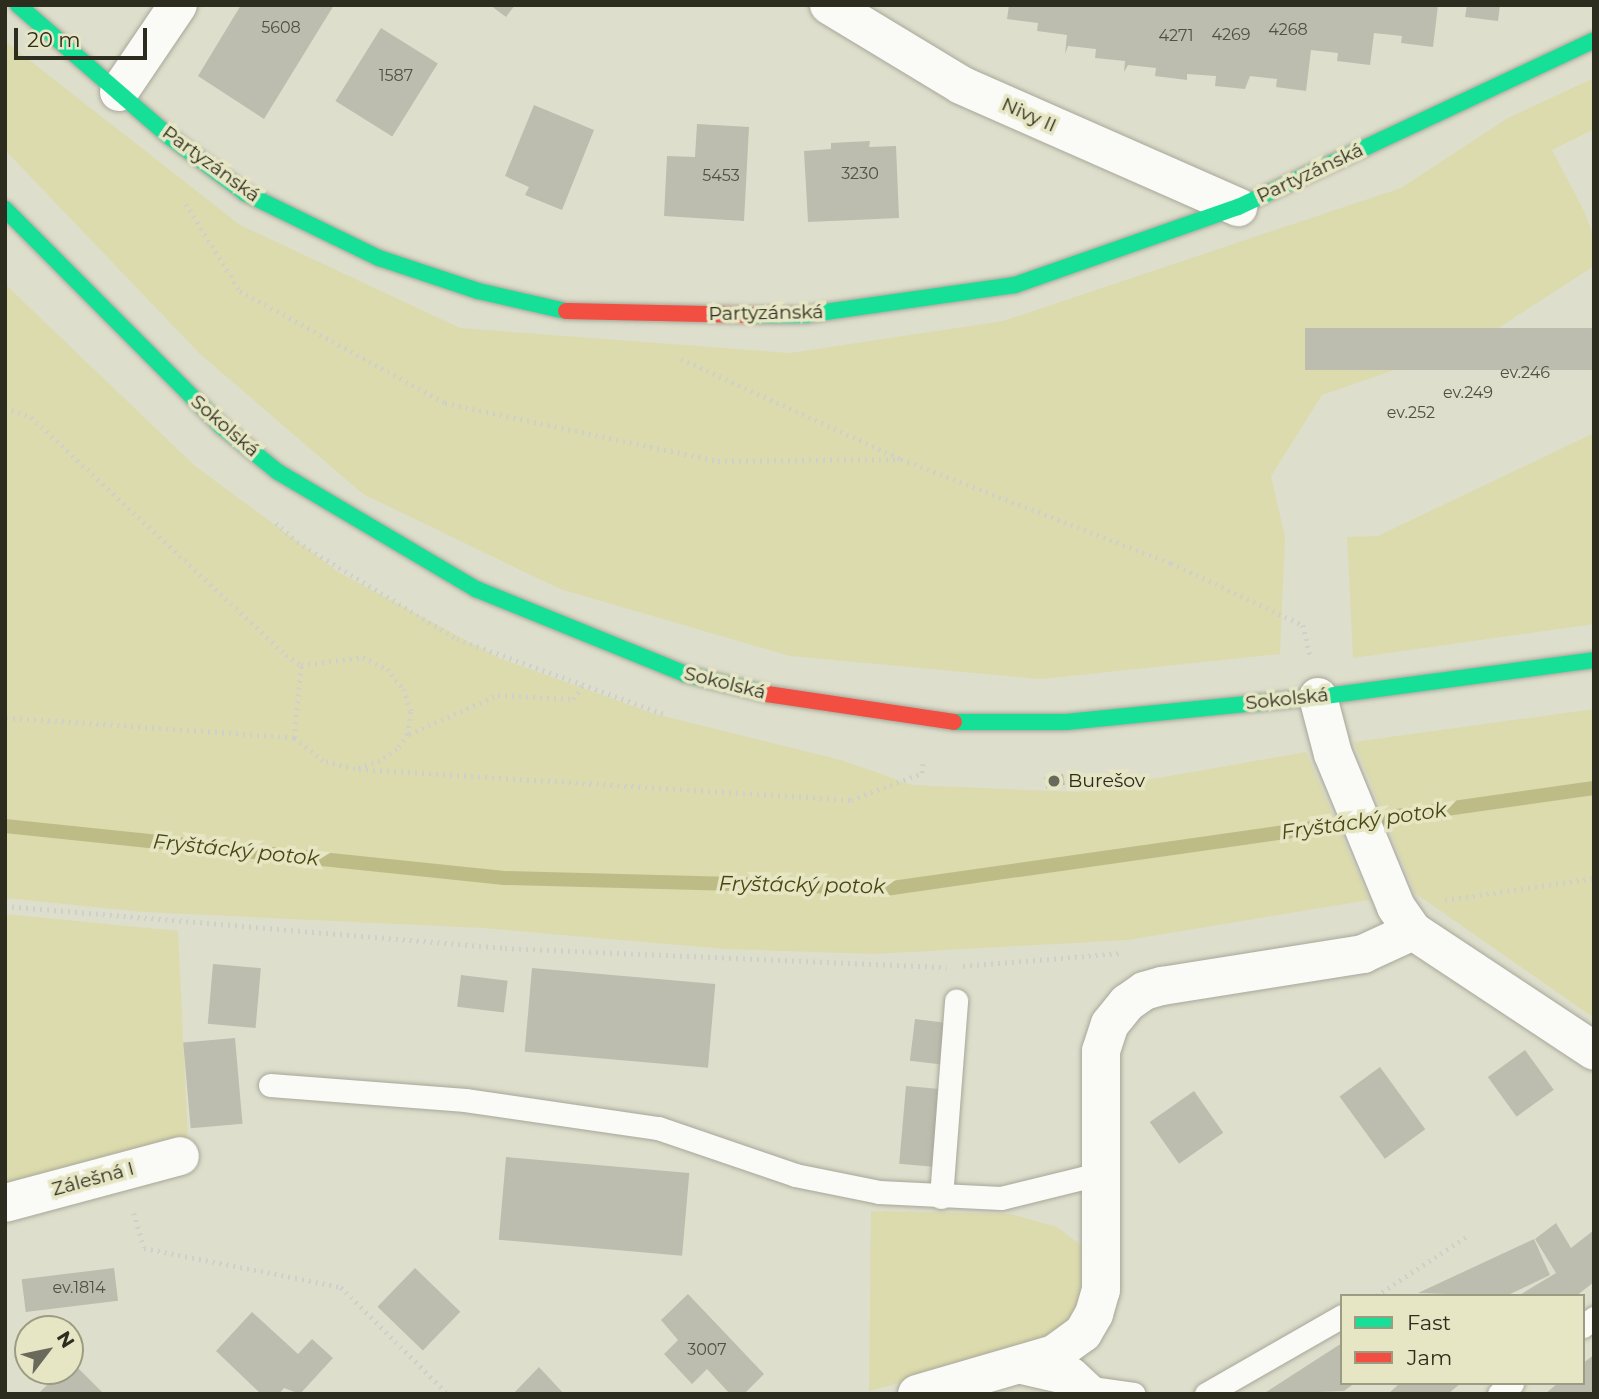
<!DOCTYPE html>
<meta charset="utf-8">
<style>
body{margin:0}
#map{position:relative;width:1599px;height:1399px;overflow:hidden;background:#dedecc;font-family:Montserrat,sans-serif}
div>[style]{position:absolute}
.green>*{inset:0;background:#dcdbad}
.stream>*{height:14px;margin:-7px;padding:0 7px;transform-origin:7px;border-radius:7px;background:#bebc86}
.building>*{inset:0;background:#bdbdaf;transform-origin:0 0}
.path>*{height:4.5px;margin-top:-2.25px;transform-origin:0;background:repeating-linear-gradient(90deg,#d0d0ca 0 2px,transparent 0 7px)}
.roads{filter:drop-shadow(0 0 2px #a8a799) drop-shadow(0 0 2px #a8a799)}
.lane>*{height:23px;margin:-11.5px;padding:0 11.5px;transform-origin:11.5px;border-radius:11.5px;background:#fafaf7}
.street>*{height:38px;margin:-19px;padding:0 19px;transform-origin:19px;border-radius:19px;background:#fafaf7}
.fast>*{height:16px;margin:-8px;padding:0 8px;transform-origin:8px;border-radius:8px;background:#16e098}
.jam>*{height:16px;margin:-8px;padding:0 8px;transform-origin:8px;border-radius:8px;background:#f24e42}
.dots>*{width:19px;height:19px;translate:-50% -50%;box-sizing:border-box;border:4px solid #e6e6c4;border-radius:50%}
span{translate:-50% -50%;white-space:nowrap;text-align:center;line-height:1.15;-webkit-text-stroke:7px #e6e6c4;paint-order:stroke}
.number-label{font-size:16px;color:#505043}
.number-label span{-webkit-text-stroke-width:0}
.street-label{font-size:19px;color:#2c2c1f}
.poi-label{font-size:19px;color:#2c2c1f}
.left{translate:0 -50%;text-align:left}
.water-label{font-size:21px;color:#494711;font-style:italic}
.frame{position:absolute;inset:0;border:7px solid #2c2c1f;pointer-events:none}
.legend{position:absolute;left:1340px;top:1294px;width:245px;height:91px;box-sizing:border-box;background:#e6e6c4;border:2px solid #9c9c82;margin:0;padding:9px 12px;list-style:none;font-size:21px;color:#2c2c1f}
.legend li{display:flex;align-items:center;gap:14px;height:35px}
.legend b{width:35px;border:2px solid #9c9c82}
.north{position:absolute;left:14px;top:1315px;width:70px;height:70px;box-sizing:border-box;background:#e6e6c4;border:2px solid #9c9c82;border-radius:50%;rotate:58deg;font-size:19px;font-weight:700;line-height:28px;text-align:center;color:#2c2c1f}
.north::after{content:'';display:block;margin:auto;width:24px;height:32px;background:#6a6a5c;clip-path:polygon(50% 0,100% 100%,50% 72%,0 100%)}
.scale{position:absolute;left:14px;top:28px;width:133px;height:32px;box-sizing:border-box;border:4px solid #2c2c1f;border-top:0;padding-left:9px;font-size:21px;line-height:24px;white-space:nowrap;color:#2c2c1f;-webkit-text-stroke:5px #e6e6c4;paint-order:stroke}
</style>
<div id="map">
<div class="green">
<i style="clip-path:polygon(5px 41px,240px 225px,460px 328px,790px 353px,1003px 321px,1401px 188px,1508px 118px,1594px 78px,1594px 129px,1552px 150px,1584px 211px,1594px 237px,1594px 266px,1478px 341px,1322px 395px,1271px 476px,1285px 537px,1280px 654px,1041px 679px,790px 656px,560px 589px,363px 494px,200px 354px,5px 150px)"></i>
<i style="clip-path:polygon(5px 284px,195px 466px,340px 573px,499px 658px,655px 714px,841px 760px,912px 785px,1078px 792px,1306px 752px,1369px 900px,1127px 940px,875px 954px,725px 949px,483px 928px,144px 912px,5px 898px)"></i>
<i style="clip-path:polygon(1594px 433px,1594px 624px,1353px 658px,1347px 537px,1378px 536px)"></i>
<i style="clip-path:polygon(1594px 709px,1594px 1018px,1415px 893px,1354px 742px)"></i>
<i style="clip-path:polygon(5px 914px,178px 931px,188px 1141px,5px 1191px)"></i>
<i style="clip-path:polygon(871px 1211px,1011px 1214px,1057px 1227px,1082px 1246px,1080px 1310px,1039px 1346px,869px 1391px)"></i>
</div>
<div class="stream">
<i style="left:5px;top:826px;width:502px;rotate:5.95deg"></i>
<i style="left:504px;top:878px;width:388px;rotate:1.5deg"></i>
<i style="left:892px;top:888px;width:709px;rotate:-8.11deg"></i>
</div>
<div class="building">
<i style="clip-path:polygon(241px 5px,334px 5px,264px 119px,198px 76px)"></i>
<i style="clip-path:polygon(490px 5px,515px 5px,506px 17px)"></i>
<i style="clip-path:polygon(1009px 5px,1438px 5px,1433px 47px,1401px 43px,1402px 36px,1374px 33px,1370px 65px,1337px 61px,1338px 53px,1311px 50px,1306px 91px,1276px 87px,1277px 79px,1250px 76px,1245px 89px,1215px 86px,1216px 76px,1187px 74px,1187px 80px,1155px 76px,1156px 68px,1128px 65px,1124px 72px,1125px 61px,1095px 58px,1096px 49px,1068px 46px,1065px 54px,1067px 35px,1037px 31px,1038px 23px,1007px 19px)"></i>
<i style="clip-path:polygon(1467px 5px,1500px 5px,1498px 21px,1465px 17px)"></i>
<i style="left:381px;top:28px;width:67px;height:86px;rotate:32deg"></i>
<i style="clip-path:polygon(534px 105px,594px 130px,562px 210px,525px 195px,529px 187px,505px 176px)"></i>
<i style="clip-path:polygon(697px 124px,749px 127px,744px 221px,664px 216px,667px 156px,695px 157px)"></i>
<i style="clip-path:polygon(870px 141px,869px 147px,896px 146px,899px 218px,808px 222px,804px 151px,831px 149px,831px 143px)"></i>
<i style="left:1594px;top:328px;width:42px;height:289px;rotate:90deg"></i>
<i style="left:1063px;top:774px;width:11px;height:19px;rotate:80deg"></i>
<i style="left:213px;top:964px;width:48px;height:60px;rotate:5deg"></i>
<i style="left:532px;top:968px;width:184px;height:84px;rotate:5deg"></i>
<i style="left:461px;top:975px;width:47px;height:32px;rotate:7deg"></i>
<i style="left:915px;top:1019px;width:34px;height:42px;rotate:7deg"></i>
<i style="left:235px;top:1038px;width:86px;height:52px;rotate:85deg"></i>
<i style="left:1525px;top:1050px;width:49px;height:46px;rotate:54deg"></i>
<i style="left:1380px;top:1067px;width:77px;height:50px;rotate:54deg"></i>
<i style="left:906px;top:1086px;width:34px;height:78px;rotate:5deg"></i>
<i style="left:1194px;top:1091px;width:51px;height:54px;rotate:55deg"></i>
<i style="left:506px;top:1157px;width:184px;height:83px;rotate:5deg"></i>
<i style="clip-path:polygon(1556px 1223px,1571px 1248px,1594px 1230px,1594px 1282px,1576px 1296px,1518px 1296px,1556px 1273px,1535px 1239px)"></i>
<i style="clip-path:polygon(1534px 1239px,1550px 1275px,1506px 1296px,1418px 1293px)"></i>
<i style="left:114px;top:1268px;width:33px;height:93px;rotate:83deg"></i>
<i style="left:415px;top:1268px;width:63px;height:54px;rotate:44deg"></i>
<i style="clip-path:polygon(688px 1294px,764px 1374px,744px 1394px,730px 1394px,707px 1369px,692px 1384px,664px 1354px,678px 1340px,661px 1320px)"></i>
<i style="clip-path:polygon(252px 1312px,298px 1354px,312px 1339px,333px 1358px,300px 1394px,284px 1388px,279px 1394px,261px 1394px,216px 1351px)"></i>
<i style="clip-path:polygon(1342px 1343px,1342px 1383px,1355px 1383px,1344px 1391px,1263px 1394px)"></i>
<i style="clip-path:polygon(1594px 1355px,1594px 1394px,1545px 1394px,1558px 1383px,1583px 1383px,1583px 1363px)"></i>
<i style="clip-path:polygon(70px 1360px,104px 1394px,38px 1394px,61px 1371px,70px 1371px)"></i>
<i style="clip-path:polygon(539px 1367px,564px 1394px,513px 1394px)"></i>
<i style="clip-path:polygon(1400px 1383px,1461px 1383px,1448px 1394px,1388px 1394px)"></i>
</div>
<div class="path">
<i style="left:186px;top:204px;width:102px;rotate:58.2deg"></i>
<i style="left:240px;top:291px;width:234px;rotate:28.6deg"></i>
<i style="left:445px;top:403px;width:279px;rotate:12deg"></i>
<i style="left:718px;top:461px;width:183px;rotate:-0.6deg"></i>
<i style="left:681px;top:359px;width:242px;rotate:24.4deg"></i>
<i style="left:901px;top:459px;width:289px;rotate:21.1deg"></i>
<i style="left:1171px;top:563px;width:146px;rotate:25.2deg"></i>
<i style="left:1303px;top:625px;width:32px;rotate:77deg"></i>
<i style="left:5px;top:408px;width:28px;rotate:19deg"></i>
<i style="left:31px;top:417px;width:349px;rotate:43deg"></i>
<i style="left:286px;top:655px;width:18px;rotate:34deg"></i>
<i style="left:301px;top:665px;width:63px;rotate:-7.4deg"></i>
<i style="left:363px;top:657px;width:27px;rotate:27deg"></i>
<i style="left:387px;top:669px;width:26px;rotate:50deg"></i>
<i style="left:404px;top:689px;width:24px;rotate:73deg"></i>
<i style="left:411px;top:712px;width:22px;rotate:98deg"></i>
<i style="left:408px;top:734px;width:19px;rotate:126deg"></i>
<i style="left:397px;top:749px;width:21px;rotate:145deg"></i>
<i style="left:380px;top:761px;width:26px;rotate:162deg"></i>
<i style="left:355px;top:769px;width:33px;rotate:-166deg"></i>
<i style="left:323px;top:761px;width:37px;rotate:-142deg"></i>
<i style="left:294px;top:738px;width:290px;rotate:-176deg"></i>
<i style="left:276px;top:523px;width:28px;rotate:42deg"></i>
<i style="left:297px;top:542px;width:187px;rotate:31.2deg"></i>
<i style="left:457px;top:639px;width:220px;rotate:19.9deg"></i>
<i style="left:409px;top:734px;width:97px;rotate:-23.7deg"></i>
<i style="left:498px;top:695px;width:75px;rotate:3.1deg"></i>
<i style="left:573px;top:699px;width:18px;rotate:-56deg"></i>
<i style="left:294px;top:738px;width:73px;rotate:-84.5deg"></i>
<i style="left:359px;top:769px;width:493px;rotate:3.6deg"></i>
<i style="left:851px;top:800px;width:76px;rotate:-20.8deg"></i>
<i style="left:922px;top:773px;width:9px;rotate:-84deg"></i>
<i style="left:1445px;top:900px;width:151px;rotate:-8.4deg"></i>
<i style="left:5px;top:906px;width:502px;rotate:4.8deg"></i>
<i style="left:505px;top:948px;width:442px;rotate:2.5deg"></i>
<i style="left:963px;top:966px;width:160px;rotate:-4.7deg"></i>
<i style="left:134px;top:1213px;width:36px;rotate:74deg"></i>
<i style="left:144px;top:1248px;width:201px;rotate:11.2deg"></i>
<i style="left:341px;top:1287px;width:151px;rotate:45deg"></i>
<i style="left:1376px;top:1296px;width:111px;rotate:-33.3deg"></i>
</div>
<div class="roads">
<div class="lane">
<i style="left:270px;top:1085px;width:196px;rotate:4.4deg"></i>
<i style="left:465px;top:1100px;width:195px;rotate:8.3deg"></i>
<i style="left:658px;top:1128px;width:145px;rotate:18.9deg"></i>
<i style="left:795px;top:1175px;width:86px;rotate:11.4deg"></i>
<i style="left:879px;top:1192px;width:122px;rotate:2.8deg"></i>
<i style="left:1001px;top:1198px;width:101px;rotate:-13.8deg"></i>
<i style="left:941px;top:1197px;width:197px;rotate:-85.6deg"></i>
<i style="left:1583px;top:1326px;width:14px;rotate:-36deg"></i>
<i style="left:1084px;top:1387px;width:50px;rotate:8deg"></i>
<i style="left:1206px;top:1394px;width:157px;rotate:-29.8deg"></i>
<i style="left:1499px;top:1394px;width:17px;rotate:-40deg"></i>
</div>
<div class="street">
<i style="left:829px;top:5px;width:154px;rotate:31.2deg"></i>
<i style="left:961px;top:85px;width:303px;rotate:23.8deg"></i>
<i style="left:119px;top:92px;width:105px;rotate:-55.9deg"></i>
<i style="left:1318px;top:697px;width:59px;rotate:75.3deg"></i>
<i style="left:1333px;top:754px;width:165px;rotate:67.6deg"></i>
<i style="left:1396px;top:907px;width:29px;rotate:55deg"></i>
<i style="left:1413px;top:931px;width:217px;rotate:33.5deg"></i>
<i style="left:5px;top:1203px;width:181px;rotate:-15deg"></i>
<i style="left:1022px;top:1365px;width:49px;rotate:12.9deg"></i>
<i style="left:1070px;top:1376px;width:26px;rotate:43deg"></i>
<i style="left:917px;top:1394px;width:143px;rotate:-16.3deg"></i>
<i style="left:1054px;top:1354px;width:36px;rotate:-36deg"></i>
<i style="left:1083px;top:1333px;width:22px;rotate:-60deg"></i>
<i style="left:1094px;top:1314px;width:25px;rotate:-74deg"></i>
<i style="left:1101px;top:1290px;width:239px;rotate:-90deg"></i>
<i style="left:1101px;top:1051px;width:28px;rotate:-72deg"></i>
<i style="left:1110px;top:1024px;width:27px;rotate:-51deg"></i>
<i style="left:1127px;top:1003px;width:21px;rotate:-35deg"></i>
<i style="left:1144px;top:991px;width:19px;rotate:-16deg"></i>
<i style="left:1162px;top:986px;width:204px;rotate:-9deg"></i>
<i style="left:1363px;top:954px;width:55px;rotate:-24.7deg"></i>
</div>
<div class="fast">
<i style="left:18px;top:5px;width:201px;rotate:41deg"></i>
<i style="left:170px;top:137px;width:94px;rotate:36.7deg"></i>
<i style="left:245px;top:193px;width:149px;rotate:25.9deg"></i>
<i style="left:379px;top:258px;width:104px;rotate:18.4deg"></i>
<i style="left:478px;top:291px;width:90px;rotate:12.8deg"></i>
<i style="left:5px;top:209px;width:306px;rotate:45.1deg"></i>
<i style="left:221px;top:426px;width:73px;rotate:38.9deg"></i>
<i style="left:278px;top:472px;width:230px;rotate:30.6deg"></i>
<i style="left:476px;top:589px;width:226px;rotate:22.1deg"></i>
<i style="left:685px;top:674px;width:84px;rotate:13.7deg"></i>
<i style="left:753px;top:315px;width:51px"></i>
<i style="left:804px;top:315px;width:213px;rotate:-8.1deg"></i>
<i style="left:1015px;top:285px;width:236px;rotate:-19.3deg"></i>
<i style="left:1238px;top:207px;width:393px;rotate:-25.1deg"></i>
<i style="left:954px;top:722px;width:112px"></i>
<i style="left:1066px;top:722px;width:253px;rotate:-5.7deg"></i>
<i style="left:1318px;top:697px;width:278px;rotate:-7.6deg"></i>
</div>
<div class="jam">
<i style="left:566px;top:311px;width:187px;rotate:1.2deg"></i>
<i style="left:767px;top:694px;width:189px;rotate:8.5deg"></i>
</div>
</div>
<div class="dots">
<i style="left:1054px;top:781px;background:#6a6a5c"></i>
</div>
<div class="number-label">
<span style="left:281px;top:28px">5608</span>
<span style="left:1288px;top:30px">4268</span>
<span style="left:1231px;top:35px">4269</span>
<span style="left:1176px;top:36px">4271</span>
<span style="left:396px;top:76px">1587</span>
<span style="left:860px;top:174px">3230</span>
<span style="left:721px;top:176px">5453</span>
<span style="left:1525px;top:373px">ev.246</span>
<span style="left:1468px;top:393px">ev.249</span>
<span style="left:1411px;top:413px">ev.252</span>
<span style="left:79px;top:1288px">ev.1814</span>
<span style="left:707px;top:1350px">3007</span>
</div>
<div class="street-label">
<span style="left:1029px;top:115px;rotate:24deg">Nivy II</span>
<span style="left:211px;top:164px;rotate:36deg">Partyzánská</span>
<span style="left:1310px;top:173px;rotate:-25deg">Partyzánská</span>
<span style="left:766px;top:313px;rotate:-1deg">Partyzánská</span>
<span style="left:225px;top:426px;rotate:41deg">Sokolská</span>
<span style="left:725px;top:683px;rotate:14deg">Sokolská</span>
<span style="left:1287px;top:699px;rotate:-6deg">Sokolská</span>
<span style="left:93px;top:1179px;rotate:-15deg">Zálešná I</span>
</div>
<div class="poi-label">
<span class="left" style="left:1068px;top:781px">Burešov</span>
</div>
<div class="water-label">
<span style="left:1364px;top:821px;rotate:-8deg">Fryštácký potok</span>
<span style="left:236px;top:850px;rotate:6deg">Fryštácký potok</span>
<span style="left:802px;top:885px;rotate:1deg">Fryštácký potok</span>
</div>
<div class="frame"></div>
<ul class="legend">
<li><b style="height:9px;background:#16e098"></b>Fast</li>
<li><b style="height:9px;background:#f24e42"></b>Jam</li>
</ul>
<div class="north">N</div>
<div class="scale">20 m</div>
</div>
